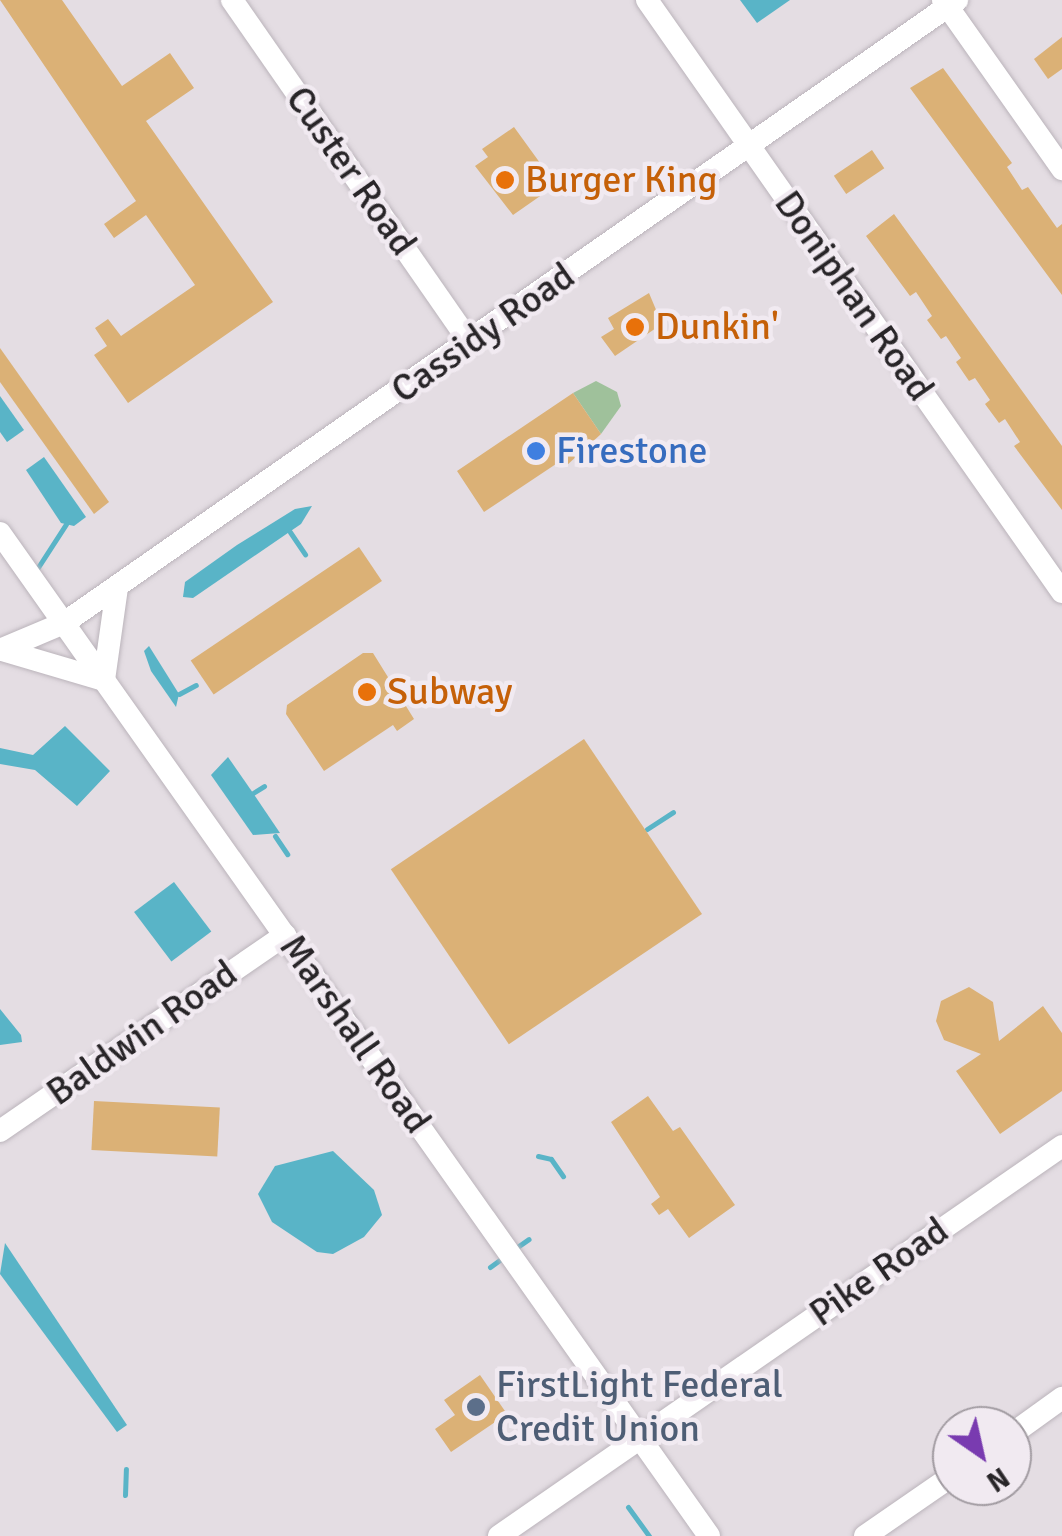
<!DOCTYPE html>
<style>
body{margin:0}
#map{position:relative;width:1062px;height:1536px;overflow:hidden;background:#e4dde3;font-family:Signika,sans-serif}
div>[style]{position:absolute}
.green>*{inset:0;background:#9fc19b}
.water>*{inset:0;background:#59b4c7;transform-origin:0 0}
.stream>*{height:5px;margin:-2.5px;padding:0 2.5px;transform-origin:2.5px;border-radius:2.5px;background:#59b4c7}
.building>*{inset:0;background:#dbb176;transform-origin:0 0}
.roads{filter:drop-shadow(0 0 2px #bbb4bb) drop-shadow(0 0 2px #bbb4bb)}
.minor>*{height:22px;margin:-11px;padding:0 11px;transform-origin:11px;border-radius:11px;background:#fff}
.dots>*{width:28px;height:28px;translate:-50% -50%;box-sizing:border-box;border:5px solid #f1eaf1;border-radius:50%}
span{translate:-50% -50%;white-space:nowrap;text-align:center;line-height:1.15;-webkit-text-stroke:9px #f1eaf1;paint-order:stroke}
.street-label{font-size:38px;color:#282528}
.food-label{font-size:38px;color:#c56008}
.left{translate:0 -50%;text-align:left}
.shop-label{font-size:38px;color:#366cbe}
.service-label{font-size:38px;color:#4e5e75}
.north{position:absolute;left:932px;top:1406px;width:100px;height:100px;box-sizing:border-box;background:#f1eaf1;border:2px solid #a19ba1;border-radius:50%;rotate:146deg;font-size:28px;font-weight:700;line-height:40px;text-align:center;color:#282528}
.north::after{content:'';display:block;margin:auto;width:35px;height:45px;background:#793bb0;clip-path:polygon(50% 0,100% 100%,50% 72%,0 100%)}
</style>
<div id="map">
<div class="green">
<i style="clip-path:polygon(596px 381px,617px 392px,621px 406px,601px 434px,573px 393px)"></i>
</div>
<div class="water">
<i style="clip-path:polygon(740px 0,790px 0,757px 23px)"></i>
<i style="clip-path:polygon(0 396px,24px 430px,7px 442px,0 432px)"></i>
<i style="clip-path:polygon(44px 457px,86px 517px,74px 526px,61px 523px,26px 470px)"></i>
<i style="clip-path:polygon(312px 506px,301px 524px,193px 598px,183px 597px,185px 582px,237px 545px,295px 509px)"></i>
<i style="clip-path:polygon(149px 646px,179px 694px,176px 707px,151px 671px,144px 651px)"></i>
<i style="clip-path:polygon(65px 726px,110px 771px,77px 806px,35px 770px,0 764px,0 748px,33px 755px)"></i>
<i style="clip-path:polygon(228px 757px,253px 793px,280px 833px,253px 835px,211px 775px)"></i>
<i style="left:174px;top:882px;width:62px;height:50px;rotate:53deg"></i>
<i style="clip-path:polygon(0 1009px,21px 1035px,22px 1042px,0 1045px)"></i>
<i style="clip-path:polygon(333px 1151px,374px 1190px,382px 1215px,364px 1237px,333px 1254px,317px 1252px,272px 1222px,258px 1194px,275px 1166px)"></i>
<i style="clip-path:polygon(5px 1243px,127px 1425px,117px 1432px,0 1274px)"></i>
</div>
<div class="stream">
<i style="left:290px;top:532px;width:27px;rotate:56deg"></i>
<i style="left:35px;top:572px;width:57px;rotate:-57.1deg"></i>
<i style="left:179px;top:694px;width:19px;rotate:-28deg"></i>
<i style="left:253px;top:793px;width:13px;rotate:-32deg"></i>
<i style="left:647px;top:829px;width:31px;rotate:-33deg"></i>
<i style="left:275px;top:836px;width:22px;rotate:56deg"></i>
<i style="left:538px;top:1156px;width:13px;rotate:13deg"></i>
<i style="left:551px;top:1159px;width:21px;rotate:55deg"></i>
<i style="left:513px;top:1250px;width:19px;rotate:-35deg"></i>
<i style="left:490px;top:1267px;width:17px;rotate:-36deg"></i>
<i style="left:125px;top:1495px;width:26px;rotate:-88deg"></i>
<i style="left:628px;top:1507px;width:36px;rotate:54deg"></i>
</div>
<div class="building">
<i style="clip-path:polygon(0 0,62px 0,122px 86px,170px 53px,194px 88px,146px 121px,273px 302px,128px 403px,94px 355px,107px 346px,95px 328px,108px 319px,121px 336px,195px 285px,146px 215px,114px 238px,104px 224px,136px 201px)"></i>
<i style="clip-path:polygon(1062px 37px,1062px 69px,1048px 79px,1034px 59px)"></i>
<i style="clip-path:polygon(943px 68px,1012px 163px,1007px 167px,1022px 190px,1028px 187px,1057px 228px,1062px 224px,1062px 295px,910px 88px)"></i>
<i style="clip-path:polygon(514px 127px,556px 185px,513px 215px,475px 166px,488px 157px,482px 149px)"></i>
<i style="left:872px;top:150px;width:22px;height:46px;rotate:56deg"></i>
<i style="clip-path:polygon(894px 214px,1062px 446px,1062px 510px,1014px 446px,1020px 442px,1005px 419px,999px 423px,985px 404px,990px 400px,975px 378px,969px 381px,956px 362px,961px 358px,946px 336px,941px 339px,927px 320px,932px 316px,916px 292px,910px 296px,866px 236px)"></i>
<i style="clip-path:polygon(649px 293px,662px 324px,615px 356px,601px 337px,614px 329px,608px 318px)"></i>
<i style="clip-path:polygon(0 348px,109px 502px,94px 514px,0 382px)"></i>
<i style="clip-path:polygon(573px 393px,601px 434px,566px 466px,562px 460px,484px 512px,457px 471px)"></i>
<i style="left:359px;top:547px;width:41px;height:203px;rotate:56deg"></i>
<i style="clip-path:polygon(363px 653px,373px 653px,414px 719px,397px 731px,393px 725px,324px 771px,286px 714px,287px 705px)"></i>
<i style="left:584px;top:739px;width:211px;height:233px;rotate:56deg"></i>
<i style="clip-path:polygon(969px 987px,993px 1002px,999px 1041px,1043px 1006px,1062px 1033px,1062px 1091px,1000px 1134px,956px 1071px,981px 1054px,944px 1040px,936px 1021px,941px 1001px)"></i>
<i style="clip-path:polygon(648px 1096px,673px 1131px,680px 1127px,735px 1205px,689px 1238px,668px 1209px,659px 1215px,651px 1204px,660px 1197px,611px 1122px)"></i>
<i style="left:94px;top:1101px;width:126px;height:49px;rotate:3deg"></i>
<i style="clip-path:polygon(480px 1375px,507px 1414px,451px 1452px,435px 1429px,455px 1415px,444px 1400px)"></i>
</div>
<div class="roads">
<div class="minor">
<i style="left:232px;top:0;width:417px;rotate:55.2deg"></i>
<i style="left:647px;top:0;width:723px;rotate:54.97deg"></i>
<i style="left:943px;top:0;width:207px;rotate:54.8deg"></i>
<i style="left:0;top:533px;width:1228px;rotate:54.74deg"></i>
<i style="left:0;top:650px;width:69px;rotate:-22.9deg"></i>
<i style="left:64px;top:623px;width:1089px;rotate:-34.9deg"></i>
<i style="left:2px;top:650px;width:106px;rotate:16.4deg"></i>
<i style="left:104px;top:680px;width:94px;rotate:-82deg"></i>
<i style="left:0;top:1131px;width:346px;rotate:-34.5deg"></i>
<i style="left:1012px;top:1434px;width:62px;rotate:-35.8deg"></i>
<i style="left:499px;top:1536px;width:685px;rotate:-34.71deg"></i>
<i style="left:865px;top:1536px;width:106px;rotate:-34.6deg"></i>
</div>
</div>
<div class="dots">
<i style="left:505px;top:180px;background:#e8710a"></i>
<i style="left:635px;top:327px;background:#e8710a"></i>
<i style="left:536px;top:451px;background:#3f7fe0"></i>
<i style="left:367px;top:692px;background:#e8710a"></i>
<i style="left:476px;top:1407px;background:#5c6f8a"></i>
</div>
<div class="street-label">
<span style="left:351px;top:171px;rotate:55deg">Custer Road</span>
<span style="left:854px;top:296px;rotate:55deg">Doniphan Road</span>
<span style="left:483px;top:333px;rotate:-35deg">Cassidy Road</span>
<span style="left:142px;top:1033px;rotate:-35deg">Baldwin Road</span>
<span style="left:355px;top:1034px;rotate:55deg">Marshall Road</span>
<span style="left:879px;top:1272px;rotate:-35deg">Pike Road</span>
</div>
<div class="food-label">
<span class="left" style="left:525px;top:180px">Burger King</span>
<span class="left" style="left:655px;top:327px">Dunkin'</span>
<span class="left" style="left:387px;top:692px">Subway</span>
</div>
<div class="shop-label">
<span class="left" style="left:556px;top:451px">Firestone</span>
</div>
<div class="service-label">
<span class="left" style="left:496px;top:1407px">FirstLight Federal<br>Credit Union</span>
</div>
<div class="north">N</div>
</div>
